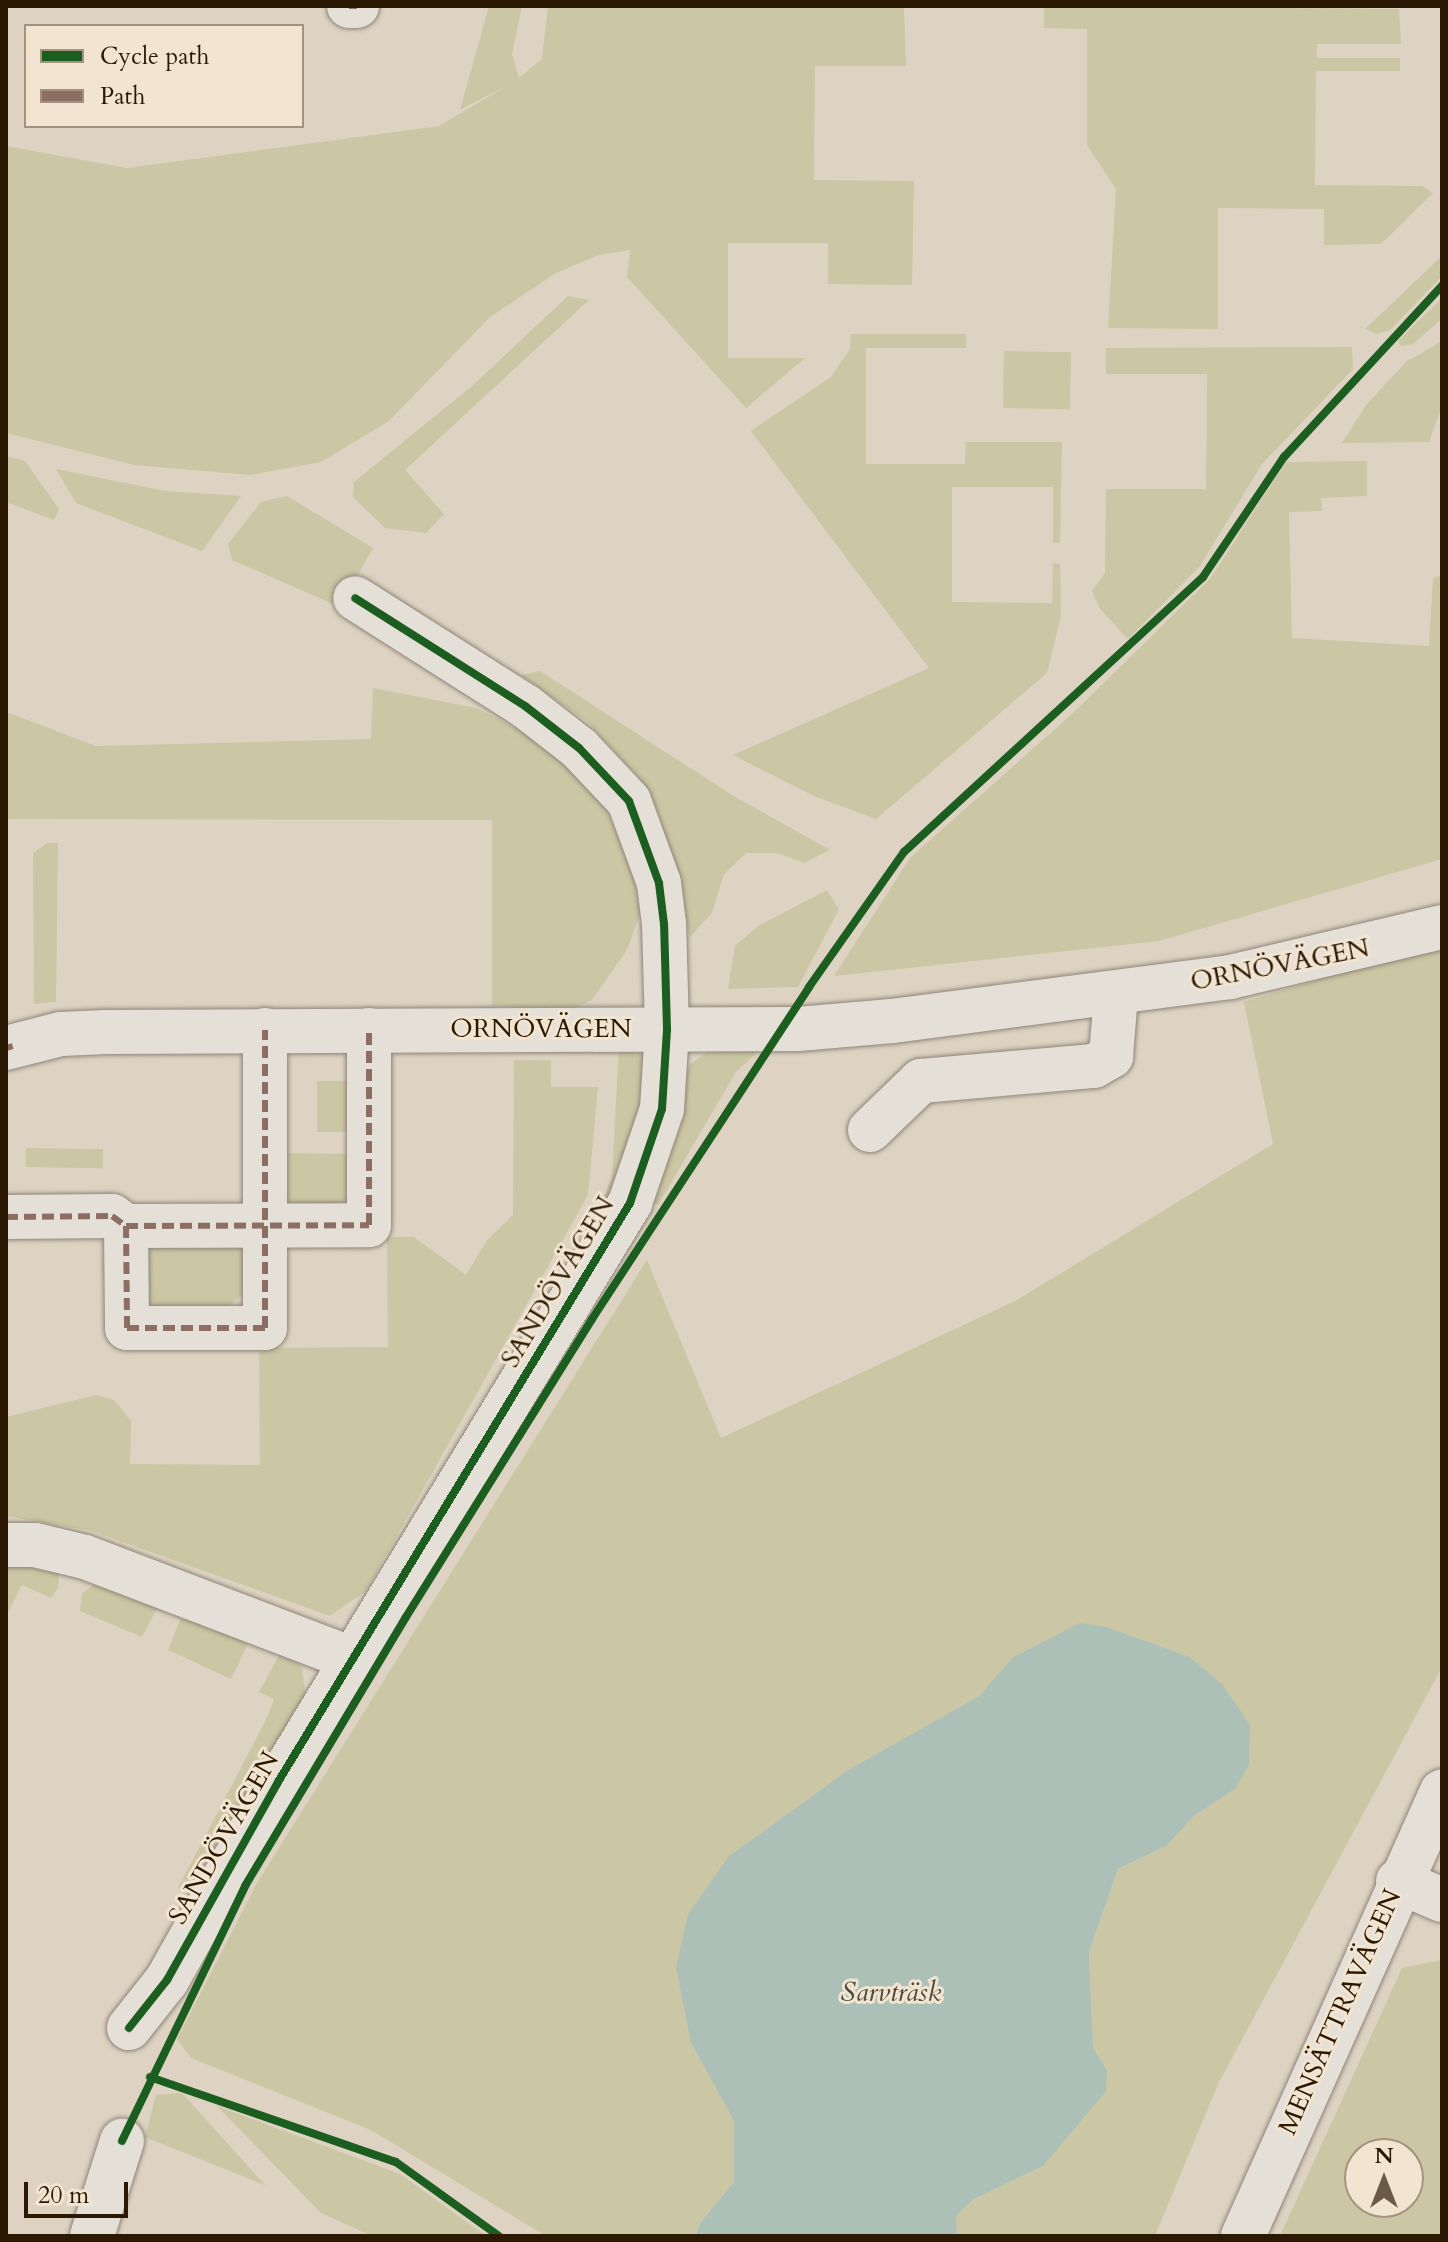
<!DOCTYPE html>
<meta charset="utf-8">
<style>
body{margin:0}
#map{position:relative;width:1448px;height:2242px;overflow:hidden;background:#ded3c2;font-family:Cardo,serif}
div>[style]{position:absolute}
.green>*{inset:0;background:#cbc6a3;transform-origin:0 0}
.water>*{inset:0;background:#adc0b8}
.roads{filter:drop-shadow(0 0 2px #8e8579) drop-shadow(0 0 2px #8e8579)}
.minor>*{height:44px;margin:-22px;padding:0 22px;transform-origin:22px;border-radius:22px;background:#e5e0d7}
.quiet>*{height:6px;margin-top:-3px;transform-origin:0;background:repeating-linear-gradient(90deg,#8d6e63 0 12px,transparent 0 18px)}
.cycleway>*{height:8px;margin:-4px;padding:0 4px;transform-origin:4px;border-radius:4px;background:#1b5e20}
span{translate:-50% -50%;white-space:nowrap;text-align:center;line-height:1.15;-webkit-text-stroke:6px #f1e4d0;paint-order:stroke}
.street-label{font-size:26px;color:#2b1903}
.water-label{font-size:28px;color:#4c4938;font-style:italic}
.frame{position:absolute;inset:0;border:8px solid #2b1903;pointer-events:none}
.legend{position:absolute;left:24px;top:24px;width:280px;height:104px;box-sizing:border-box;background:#f1e4d0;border:2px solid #a2937e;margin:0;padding:10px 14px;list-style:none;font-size:24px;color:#2b1903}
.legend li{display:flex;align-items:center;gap:16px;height:40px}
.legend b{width:40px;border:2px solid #a2937e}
.north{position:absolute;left:1344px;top:2138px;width:80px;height:80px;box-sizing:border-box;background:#f1e4d0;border:2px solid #a2937e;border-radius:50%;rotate:0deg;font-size:22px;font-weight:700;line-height:32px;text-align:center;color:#2b1903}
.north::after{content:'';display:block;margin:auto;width:28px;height:36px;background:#6a5a46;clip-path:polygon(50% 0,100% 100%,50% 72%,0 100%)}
.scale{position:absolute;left:24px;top:2182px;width:104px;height:36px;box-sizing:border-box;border:4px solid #2b1903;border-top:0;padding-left:10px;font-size:24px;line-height:28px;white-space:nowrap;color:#2b1903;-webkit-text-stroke:6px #f1e4d0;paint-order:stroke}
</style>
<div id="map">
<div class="green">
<i style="clip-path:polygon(489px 6px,522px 6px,512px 54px,519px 78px,542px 59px,548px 6px,904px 6px,906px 66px,815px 66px,814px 180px,914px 181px,912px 285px,828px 284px,828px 243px,728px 243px,728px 358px,805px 358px,746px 408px,627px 277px,630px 250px,599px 255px,556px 273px,490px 317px,389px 421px,321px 462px,250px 475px,134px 465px,6px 433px,6px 146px,127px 168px,439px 126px,510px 84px,460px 110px)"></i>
<i style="clip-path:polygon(1044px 6px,1399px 9px,1401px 44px,1317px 44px,1317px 58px,1400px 58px,1400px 71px,1316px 71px,1315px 185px,1422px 186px,1433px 193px,1381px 244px,1324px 245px,1324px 209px,1218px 208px,1218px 329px,1108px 328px,1116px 189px,1087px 145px,1087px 29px,1044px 28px)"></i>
<i style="clip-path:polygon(1442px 256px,1442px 276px,1390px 330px,1377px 334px,1365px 329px)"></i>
<i style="clip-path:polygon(568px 296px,589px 300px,405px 470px,444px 514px,426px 533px,385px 528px,353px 497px,354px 482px,472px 386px)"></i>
<i style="clip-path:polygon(1442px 298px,1442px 319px,1413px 344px,1401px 346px,1398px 341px)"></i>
<i style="clip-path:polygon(851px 334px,966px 334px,966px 348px,866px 348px,866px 464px,965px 464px,966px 442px,1062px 442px,1060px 543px,1053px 543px,1053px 487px,952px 487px,952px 602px,1052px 603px,1053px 563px,1060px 564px,1061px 615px,1047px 673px,876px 819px,814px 796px,733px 755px,929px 668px,751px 431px,831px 377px,850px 349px)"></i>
<i style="clip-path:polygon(1442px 341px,1442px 406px,1429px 442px,1342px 443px,1366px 405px,1406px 362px)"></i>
<i style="clip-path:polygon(1352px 347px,1353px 369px,1262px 464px,1200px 566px,1128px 639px,1100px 609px,1092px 591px,1105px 573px,1106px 489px,1206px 489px,1207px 374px,1106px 374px,1106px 348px)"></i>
<i style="left:1004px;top:351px;width:67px;height:57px;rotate:1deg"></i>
<i style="clip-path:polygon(6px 456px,25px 461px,59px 509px,54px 520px,6px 502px)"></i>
<i style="clip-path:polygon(1367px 461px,1367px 496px,1321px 498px,1322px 511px,1289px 512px,1292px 638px,1429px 646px,1433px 578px,1442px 575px,1442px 859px,1159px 941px,834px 976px,910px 858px,1072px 714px,1210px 579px,1286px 462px)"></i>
<i style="clip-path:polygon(56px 469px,165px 491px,241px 496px,202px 551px,76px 503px)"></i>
<i style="clip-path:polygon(287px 496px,373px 548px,340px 607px,232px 560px,228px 544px,261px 502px)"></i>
<i style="clip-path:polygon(540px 671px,732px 795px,830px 850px,804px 863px,778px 853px,746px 853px,724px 874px,712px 913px,690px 937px,666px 837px,641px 780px,588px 722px,521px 675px)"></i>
<i style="clip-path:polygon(373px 688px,476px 708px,538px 739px,601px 797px,633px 870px,640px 914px,627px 950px,592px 1000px,575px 1008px,492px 1006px,492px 820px,6px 819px,6px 712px,96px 746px,371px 739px)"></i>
<i style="clip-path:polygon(47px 843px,58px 843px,56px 1002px,34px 1004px,33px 853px)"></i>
<i style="clip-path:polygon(827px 890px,839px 909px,798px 987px,728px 989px,735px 946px,758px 926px)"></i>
<i style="clip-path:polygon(1442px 943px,1442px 1667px,1218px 2084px,1155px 2236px,957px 2236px,956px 2216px,974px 2199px,1043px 2166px,1107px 2070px,1093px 2048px,1089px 1952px,1118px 1869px,1166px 1846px,1194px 1816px,1235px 1789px,1222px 1684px,1190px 1657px,1107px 1627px,1051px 1638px,1013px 1657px,979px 1696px,848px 1770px,729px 1856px,691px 2043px,734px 2121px,734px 2182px,700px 2223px,696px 2236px,546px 2236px,371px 2130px,191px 2058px,177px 2039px,257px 1883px,647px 1260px,721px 1438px,1017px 1300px,1273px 1144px,1244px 1002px)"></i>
<i style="clip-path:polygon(619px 1047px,643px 1055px,649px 1080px,625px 1175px,595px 1220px,612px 1176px)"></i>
<i style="clip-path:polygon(763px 1047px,736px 1072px,658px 1205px,649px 1202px,690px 1064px,712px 1049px)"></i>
<i style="clip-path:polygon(514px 1060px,551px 1060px,551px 1087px,598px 1087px,588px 1195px,366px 1591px,330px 1616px,92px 1531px,6px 1516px,6px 1417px,96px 1395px,114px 1400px,131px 1421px,130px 1464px,260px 1465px,259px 1348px,388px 1347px,387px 1237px,414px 1237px,466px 1275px,487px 1240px,513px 1215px)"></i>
<i style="left:317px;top:1081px;width:42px;height:51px"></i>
<i style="left:26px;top:1148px;width:77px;height:19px;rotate:1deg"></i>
<i style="clip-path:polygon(279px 1153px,353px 1154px,361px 1204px,285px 1208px)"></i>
<i style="clip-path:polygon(249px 1237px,256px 1282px,222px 1313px,161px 1311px,149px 1303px,135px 1273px,151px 1243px)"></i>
<i style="clip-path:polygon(6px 1565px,40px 1565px,59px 1572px,58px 1588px,51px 1598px,22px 1585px,6px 1616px)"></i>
<i style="clip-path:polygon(102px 1580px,154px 1601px,157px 1608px,142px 1637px,80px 1611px,82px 1593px)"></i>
<i style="clip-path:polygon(193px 1617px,245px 1638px,247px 1646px,231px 1679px,168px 1650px,180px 1620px)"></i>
<i style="clip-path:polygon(281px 1652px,293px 1655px,302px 1668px,306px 1700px,198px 1891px,187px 1892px,178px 1888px,266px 1720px,274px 1699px,259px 1692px)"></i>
<i style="clip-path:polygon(evenodd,1442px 1960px,1442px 2236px,1280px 2236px,1402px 1968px,1442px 1960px,1360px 2154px,1408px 2154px,1408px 2202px,1360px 2202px,1360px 2154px)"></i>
<i style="clip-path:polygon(182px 2093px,266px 2186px,267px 2186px,145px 2137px,156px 2095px)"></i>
<i style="clip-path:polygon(217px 2106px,400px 2174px,486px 2236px,372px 2236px,321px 2213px)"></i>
</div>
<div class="water">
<i style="clip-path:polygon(1080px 1623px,1107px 1627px,1190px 1657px,1222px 1684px,1250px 1725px,1249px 1765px,1235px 1789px,1194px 1816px,1166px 1846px,1118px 1869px,1089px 1952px,1093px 2048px,1107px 2070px,1106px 2091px,1043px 2166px,974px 2199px,956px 2216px,957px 2236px,696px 2236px,700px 2223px,734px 2182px,734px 2121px,691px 2043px,676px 1967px,688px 1914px,729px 1856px,848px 1770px,979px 1696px,1013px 1657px)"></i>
</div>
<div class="roads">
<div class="minor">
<i style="left:349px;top:6px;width:8px"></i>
<i style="left:6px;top:1048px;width:57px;rotate:-14.3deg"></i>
<i style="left:61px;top:1034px;width:45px;rotate:-2.5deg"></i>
<i style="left:106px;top:1032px;width:692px;rotate:-0.25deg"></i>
<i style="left:798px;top:1029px;width:94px;rotate:-4.9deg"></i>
<i style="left:892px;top:1021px;width:341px;rotate:-7.4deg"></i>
<i style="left:1230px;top:977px;width:218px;rotate:-13.3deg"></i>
<i style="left:870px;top:1130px;width:71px;rotate:-43.9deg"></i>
<i style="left:921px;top:1081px;width:174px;rotate:-5deg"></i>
<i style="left:1094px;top:1066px;width:20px;rotate:-30deg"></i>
<i style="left:1111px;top:1056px;width:61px;rotate:-85.3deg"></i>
<i style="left:6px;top:1217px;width:106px;rotate:-0.5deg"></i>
<i style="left:112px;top:1216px;width:17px;rotate:36deg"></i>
<i style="left:126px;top:1226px;width:243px;rotate:-0.2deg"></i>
<i style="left:369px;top:1225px;width:195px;rotate:-90deg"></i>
<i style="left:126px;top:1226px;width:102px;rotate:89.4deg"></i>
<i style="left:127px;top:1328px;width:138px"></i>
<i style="left:265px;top:1328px;width:298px;rotate:-90deg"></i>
<i style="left:6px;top:1545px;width:29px"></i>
<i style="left:35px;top:1545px;width:51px;rotate:13.5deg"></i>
<i style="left:85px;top:1557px;width:286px;rotate:20.9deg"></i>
<i style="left:1398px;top:1881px;width:48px;rotate:23.4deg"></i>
<i style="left:129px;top:2028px;width:61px;rotate:-51.6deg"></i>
<i style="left:167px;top:1980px;width:227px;rotate:-60.7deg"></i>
<i style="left:278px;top:1782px;width:678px;rotate:-58.7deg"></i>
<i style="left:630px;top:1203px;width:99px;rotate:-71.2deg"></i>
<i style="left:662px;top:1109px;width:80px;rotate:-86.4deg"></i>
<i style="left:667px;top:1029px;width:105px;rotate:-91.6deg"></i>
<i style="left:664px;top:924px;width:41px;rotate:-97deg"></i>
<i style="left:659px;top:883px;width:87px;rotate:-110.1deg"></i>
<i style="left:629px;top:801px;width:73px;rotate:-133.3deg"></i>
<i style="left:579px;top:748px;width:68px;rotate:-142.1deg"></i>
<i style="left:525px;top:706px;width:201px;rotate:-147.6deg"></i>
<i style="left:92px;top:2236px;width:100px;rotate:-72.5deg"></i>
<i style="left:1243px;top:2236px;width:487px;rotate:-65.9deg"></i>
</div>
</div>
<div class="quiet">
<i style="left:349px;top:6px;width:8px"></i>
<i style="left:6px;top:1048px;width:7px;rotate:-16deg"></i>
<i style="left:6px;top:1217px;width:106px;rotate:-0.5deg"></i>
<i style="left:112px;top:1216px;width:17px;rotate:36deg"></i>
<i style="left:126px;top:1226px;width:243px;rotate:-0.2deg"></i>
<i style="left:369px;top:1225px;width:195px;rotate:-90deg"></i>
<i style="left:126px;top:1226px;width:102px;rotate:89.4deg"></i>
<i style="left:127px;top:1328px;width:138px"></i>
<i style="left:265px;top:1328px;width:298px;rotate:-90deg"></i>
</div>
<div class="cycleway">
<i style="left:129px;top:2028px;width:61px;rotate:-51.6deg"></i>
<i style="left:167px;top:1980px;width:227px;rotate:-60.7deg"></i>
<i style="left:278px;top:1782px;width:678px;rotate:-58.7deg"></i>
<i style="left:630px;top:1203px;width:99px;rotate:-71.2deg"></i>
<i style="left:662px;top:1109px;width:80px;rotate:-86.4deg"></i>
<i style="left:667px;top:1029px;width:105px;rotate:-91.6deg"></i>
<i style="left:664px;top:924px;width:41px;rotate:-97deg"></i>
<i style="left:659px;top:883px;width:87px;rotate:-110.1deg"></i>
<i style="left:629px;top:801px;width:73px;rotate:-133.3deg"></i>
<i style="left:579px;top:748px;width:68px;rotate:-142.1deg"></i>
<i style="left:525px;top:706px;width:201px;rotate:-147.6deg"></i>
<i style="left:150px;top:2077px;width:260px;rotate:19.1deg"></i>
<i style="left:396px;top:2162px;width:127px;rotate:35.7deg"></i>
<i style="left:122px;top:2141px;width:283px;rotate:-64.2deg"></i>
<i style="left:245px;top:1886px;width:313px;rotate:-59.1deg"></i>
<i style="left:406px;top:1617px;width:351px;rotate:-58deg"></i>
<i style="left:592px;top:1319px;width:397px;rotate:-56.8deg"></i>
<i style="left:809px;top:987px;width:165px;rotate:-54.9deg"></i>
<i style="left:904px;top:852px;width:406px;rotate:-42.6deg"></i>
<i style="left:1203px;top:577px;width:145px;rotate:-56deg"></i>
<i style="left:1284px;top:457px;width:233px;rotate:-47.3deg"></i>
</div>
<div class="street-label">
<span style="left:1280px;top:965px;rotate:-11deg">ORNÖVÄGEN</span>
<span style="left:541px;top:1029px">ORNÖVÄGEN</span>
<span style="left:558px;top:1282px;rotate:-59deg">SANDÖVÄGEN</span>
<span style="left:224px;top:1838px;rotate:-60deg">SANDÖVÄGEN</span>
<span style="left:1340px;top:2012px;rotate:-66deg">MENSÄTTRAVÄGEN</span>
</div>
<div class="water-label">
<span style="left:891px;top:1992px">Sarvträsk</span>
</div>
<div class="frame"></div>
<ul class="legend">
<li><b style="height:10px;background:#1b5e20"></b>Cycle path</li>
<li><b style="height:10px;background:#8d6e63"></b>Path</li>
</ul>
<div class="north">N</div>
<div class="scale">20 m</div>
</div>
